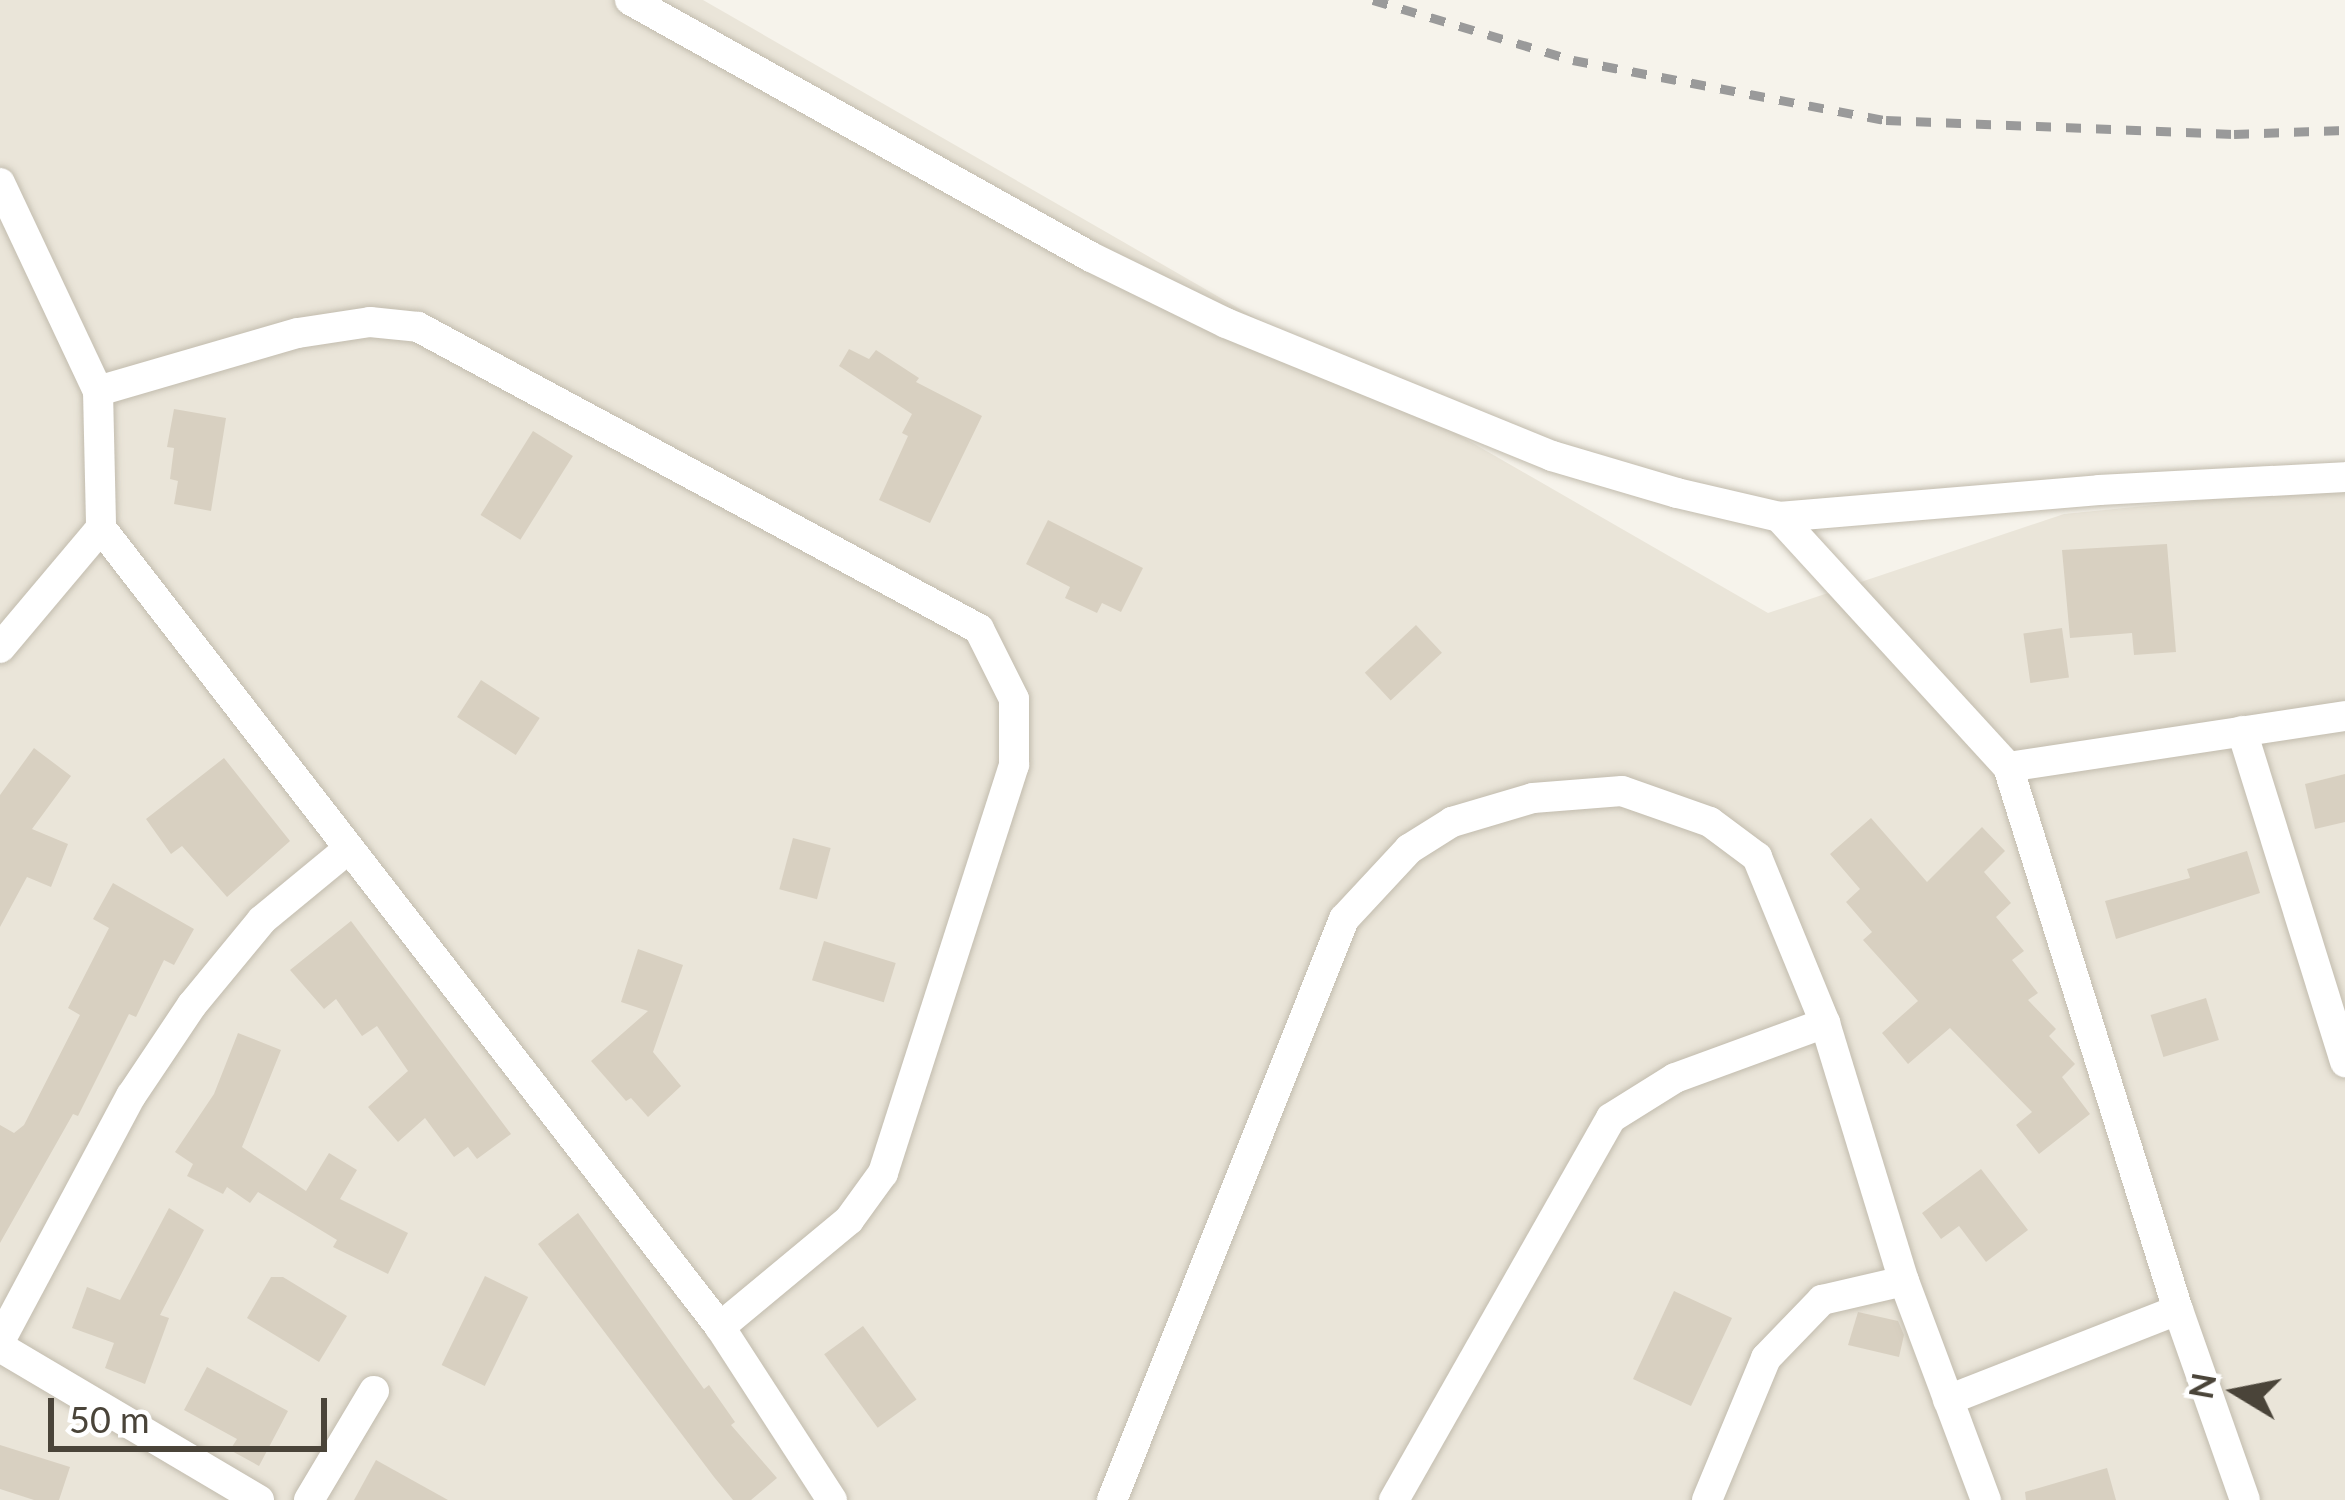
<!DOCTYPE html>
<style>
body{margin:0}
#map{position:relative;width:2345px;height:1500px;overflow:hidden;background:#f6f3eb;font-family:Lato,sans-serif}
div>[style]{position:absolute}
.residential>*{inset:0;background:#eae5d9}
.building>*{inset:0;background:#d8d0c1;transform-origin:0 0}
.roads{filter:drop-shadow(0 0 3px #c2bcae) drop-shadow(0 0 3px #c2bcae)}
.minor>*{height:30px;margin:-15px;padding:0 15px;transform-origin:15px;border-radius:15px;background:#fff}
.rail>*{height:9px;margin-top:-4.5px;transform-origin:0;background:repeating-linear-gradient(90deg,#9a9a9a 0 15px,transparent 0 30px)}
span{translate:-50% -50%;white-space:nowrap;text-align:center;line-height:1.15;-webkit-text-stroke:12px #fff;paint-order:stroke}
.north{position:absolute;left:2177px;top:1332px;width:120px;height:120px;-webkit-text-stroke:9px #fff;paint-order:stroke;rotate:280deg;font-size:33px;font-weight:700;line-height:48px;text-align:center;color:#4a4439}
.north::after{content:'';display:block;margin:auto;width:42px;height:54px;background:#4a4439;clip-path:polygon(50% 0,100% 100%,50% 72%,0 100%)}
.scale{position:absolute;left:48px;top:1398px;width:279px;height:54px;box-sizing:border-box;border:6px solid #4a4439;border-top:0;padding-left:15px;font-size:36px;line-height:42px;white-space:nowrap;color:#4a4439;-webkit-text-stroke:9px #fff;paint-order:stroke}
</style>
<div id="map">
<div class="residential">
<i style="clip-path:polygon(0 0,703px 0,1768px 613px,2064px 514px,2345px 486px,2345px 1500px,0 1500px)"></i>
</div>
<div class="building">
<i style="clip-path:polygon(849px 349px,869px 359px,876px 350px,919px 378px,916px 382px,982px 416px,930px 523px,879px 500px,908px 436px,902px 433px,912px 414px,839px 366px)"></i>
<i style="clip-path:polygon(174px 409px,226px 418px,211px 511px,174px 504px,178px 481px,170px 479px,174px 448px,167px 447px)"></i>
<i style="left:533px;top:431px;width:47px;height:99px;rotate:32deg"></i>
<i style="clip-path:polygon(1048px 520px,1143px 568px,1121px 612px,1102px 603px,1097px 613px,1065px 598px,1070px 587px,1026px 564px)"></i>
<i style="clip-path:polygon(2167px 544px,2176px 652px,2134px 655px,2132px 633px,2070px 638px,2062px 550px)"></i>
<i style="left:1416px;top:625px;width:38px;height:70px;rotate:47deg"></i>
<i style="left:2062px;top:628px;width:50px;height:39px;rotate:82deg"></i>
<i style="left:481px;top:680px;width:70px;height:44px;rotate:33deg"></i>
<i style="clip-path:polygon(34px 748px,71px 776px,32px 829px,68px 844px,51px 887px,27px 877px,0 927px,0 795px)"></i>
<i style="clip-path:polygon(224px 758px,290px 841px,227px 897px,182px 846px,171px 854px,146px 819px)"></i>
<i style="clip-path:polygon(2345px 774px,2345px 822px,2315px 829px,2305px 784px)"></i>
<i style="clip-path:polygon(1871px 818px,1927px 882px,1982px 827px,2005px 851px,1984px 872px,2011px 903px,1996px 917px,2024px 951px,2012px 960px,2038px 993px,2028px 1000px,2056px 1029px,2049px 1036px,2075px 1064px,2062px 1077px,2090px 1114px,2039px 1154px,2016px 1125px,2032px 1112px,1950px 1028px,1908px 1064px,1882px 1033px,1918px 1001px,1863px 940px,1872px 932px,1846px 902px,1860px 889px,1830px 854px)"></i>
<i style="left:793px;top:838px;width:39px;height:53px;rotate:15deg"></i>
<i style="clip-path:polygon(2247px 851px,2260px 893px,2116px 939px,2105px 901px,2190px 878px,2187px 869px)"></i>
<i style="clip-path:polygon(113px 883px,194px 929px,174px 965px,164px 960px,136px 1017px,129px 1014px,78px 1116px,73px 1114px,0 1243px,0 1125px,14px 1133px,24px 1125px,80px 1015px,68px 1008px,109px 928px,93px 919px)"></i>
<i style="clip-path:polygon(351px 921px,511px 1134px,477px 1159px,468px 1147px,454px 1157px,425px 1118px,398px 1142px,368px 1107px,408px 1071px,377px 1026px,362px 1036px,336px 999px,324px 1009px,290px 970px)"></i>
<i style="left:824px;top:941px;width:75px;height:41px;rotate:17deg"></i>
<i style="clip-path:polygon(638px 949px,683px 965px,653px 1052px,681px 1086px,648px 1117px,631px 1098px,626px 1101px,591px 1061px,648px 1011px,621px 1002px)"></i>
<i style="left:2206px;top:998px;width:44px;height:58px;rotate:73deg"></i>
<i style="clip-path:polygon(238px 1033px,281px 1050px,242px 1147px,306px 1191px,329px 1153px,357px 1170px,340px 1199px,408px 1233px,388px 1274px,333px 1247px,337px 1240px,258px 1192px,250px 1203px,227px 1187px,223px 1194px,187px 1176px,193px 1164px,175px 1152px,214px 1094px)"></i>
<i style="clip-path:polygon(1981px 1169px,2028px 1230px,1986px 1262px,1959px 1226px,1941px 1239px,1922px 1213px)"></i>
<i style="clip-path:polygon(169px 1208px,204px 1230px,160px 1315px,169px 1318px,145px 1384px,105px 1368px,114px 1343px,72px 1328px,87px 1287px,120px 1300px)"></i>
<i style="clip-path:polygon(578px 1213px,704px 1389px,709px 1385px,735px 1422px,731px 1425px,777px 1478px,751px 1500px,733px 1500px,714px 1477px,538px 1244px)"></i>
<i style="left:485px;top:1276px;width:48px;height:99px;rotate:26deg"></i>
<i style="clip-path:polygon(271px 1277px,283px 1277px,347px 1316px,319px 1362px,247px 1318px)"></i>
<i style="left:1674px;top:1291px;width:64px;height:97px;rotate:25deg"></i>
<i style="clip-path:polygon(1858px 1312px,1898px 1321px,1904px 1335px,1899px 1357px,1848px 1345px)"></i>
<i style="left:863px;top:1326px;width:91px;height:48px;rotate:54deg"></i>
<i style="clip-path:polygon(207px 1367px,288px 1411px,259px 1466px,230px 1450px,237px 1439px,184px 1410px)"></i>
<i style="clip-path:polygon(0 1445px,70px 1467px,59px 1500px,34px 1500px,0 1489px)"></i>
<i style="clip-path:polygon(376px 1460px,448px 1500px,354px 1500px)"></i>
<i style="clip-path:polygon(2107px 1468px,2116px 1500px,2026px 1500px,2025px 1492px)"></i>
</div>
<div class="roads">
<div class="minor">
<i style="left:630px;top:0;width:528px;rotate:29.14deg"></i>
<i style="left:1091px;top:257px;width:150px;rotate:26.1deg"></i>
<i style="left:1226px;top:323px;width:352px;rotate:22.2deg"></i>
<i style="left:1552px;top:456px;width:130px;rotate:16.5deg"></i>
<i style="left:1677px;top:493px;width:105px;rotate:13.2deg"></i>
<i style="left:1779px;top:517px;width:321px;rotate:-4.8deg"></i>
<i style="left:2099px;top:490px;width:246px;rotate:-3deg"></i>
<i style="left:0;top:183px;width:230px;rotate:64.8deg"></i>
<i style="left:98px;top:391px;width:137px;rotate:88.7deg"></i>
<i style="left:101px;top:528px;width:1011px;rotate:52.23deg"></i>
<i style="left:720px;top:1327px;width:206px;rotate:57.1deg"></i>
<i style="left:98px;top:391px;width:208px;rotate:-16.2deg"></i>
<i style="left:298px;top:333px;width:73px;rotate:-8.7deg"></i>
<i style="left:370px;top:322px;width:48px;rotate:5.9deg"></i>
<i style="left:418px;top:327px;width:637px;rotate:28.29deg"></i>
<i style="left:979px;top:629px;width:78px;rotate:63.4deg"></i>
<i style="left:1014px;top:699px;width:66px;rotate:90deg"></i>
<i style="left:1014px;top:765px;width:429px;rotate:107.8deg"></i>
<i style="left:883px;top:1173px;width:58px;rotate:125.9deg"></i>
<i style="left:849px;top:1220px;width:168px;rotate:140.3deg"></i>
<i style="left:1779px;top:517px;width:339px;rotate:47.5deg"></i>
<i style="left:0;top:648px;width:157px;rotate:-49.9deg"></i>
<i style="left:2242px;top:731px;width:347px;rotate:72.7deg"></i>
<i style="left:0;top:1341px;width:278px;rotate:-61.9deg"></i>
<i style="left:131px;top:1096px;width:110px;rotate:-56.2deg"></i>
<i style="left:192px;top:1005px;width:110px;rotate:-50.5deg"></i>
<i style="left:262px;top:920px;width:112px;rotate:-39.5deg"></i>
<i style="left:0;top:1347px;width:301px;rotate:30.6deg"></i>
<i style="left:1948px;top:1400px;width:247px;rotate:-21.4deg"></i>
<i style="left:309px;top:1500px;width:127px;rotate:-59.2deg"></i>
<i style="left:1112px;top:1500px;width:626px;rotate:-68.23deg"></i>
<i style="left:1344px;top:919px;width:96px;rotate:-47.1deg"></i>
<i style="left:1409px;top:849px;width:51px;rotate:-32.1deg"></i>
<i style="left:1452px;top:822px;width:84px;rotate:-16.5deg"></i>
<i style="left:1533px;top:798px;width:89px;rotate:-4.5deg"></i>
<i style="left:1622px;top:791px;width:93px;rotate:19.4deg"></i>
<i style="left:1710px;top:822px;width:59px;rotate:36.7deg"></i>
<i style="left:1757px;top:857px;width:179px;rotate:67.7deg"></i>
<i style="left:1825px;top:1023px;width:270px;rotate:73deg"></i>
<i style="left:1904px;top:1281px;width:234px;rotate:69.5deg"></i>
<i style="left:1394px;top:1500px;width:439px;rotate:-60.4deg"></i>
<i style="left:1611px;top:1118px;width:75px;rotate:-32deg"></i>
<i style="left:1675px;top:1078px;width:160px;rotate:-20.1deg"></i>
<i style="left:1707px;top:1500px;width:154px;rotate:-67.4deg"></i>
<i style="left:1766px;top:1358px;width:81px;rotate:-46deg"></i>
<i style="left:1822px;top:1300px;width:84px;rotate:-13deg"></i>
<i style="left:2245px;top:1500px;width:201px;rotate:-109.4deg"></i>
<i style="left:2178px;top:1310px;width:569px;rotate:-107.38deg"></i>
<i style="left:2008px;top:767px;width:341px;rotate:-8.6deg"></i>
</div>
</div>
<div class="rail">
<i style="left:1373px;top:0;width:209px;rotate:16.7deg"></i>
<i style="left:1573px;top:60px;width:319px;rotate:10.9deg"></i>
<i style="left:1886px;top:120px;width:348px;rotate:2.3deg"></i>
<i style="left:2234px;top:134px;width:111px;rotate:-2.1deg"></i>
</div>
<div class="north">N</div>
<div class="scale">50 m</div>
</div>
